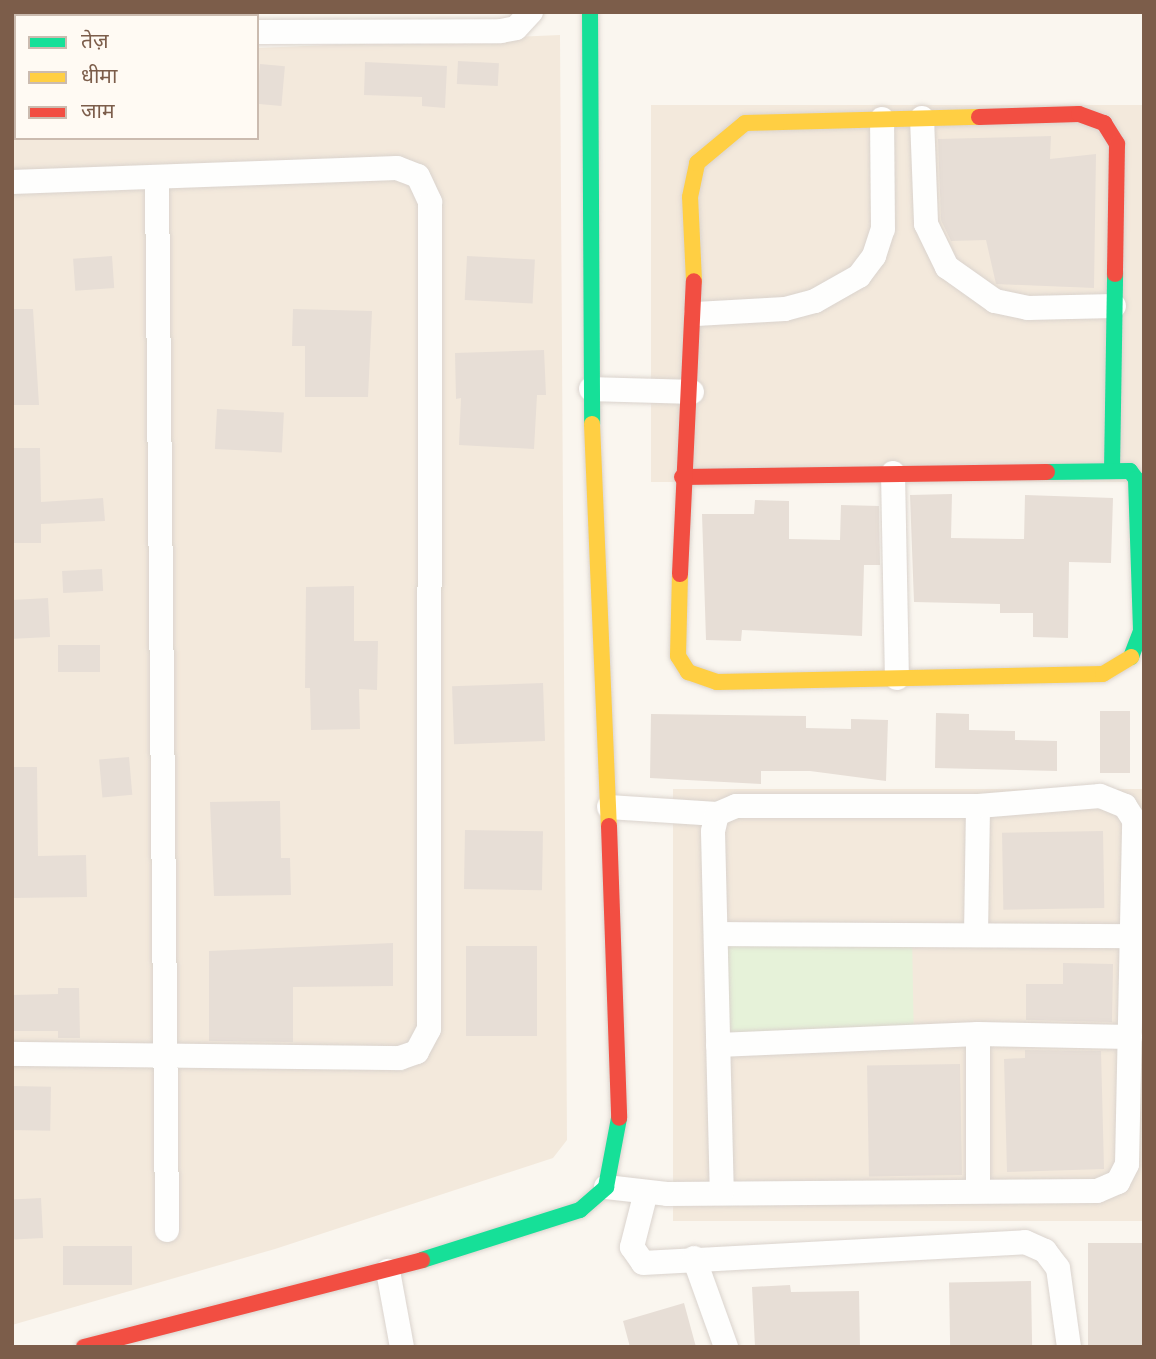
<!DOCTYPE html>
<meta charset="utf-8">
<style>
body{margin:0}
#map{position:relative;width:1156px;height:1359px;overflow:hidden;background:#faf6ef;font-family:Ubuntu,"Noto Sans Devanagari",sans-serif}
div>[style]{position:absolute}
.residential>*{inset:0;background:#f3e9dc;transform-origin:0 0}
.green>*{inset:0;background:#e6f2d9;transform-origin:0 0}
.building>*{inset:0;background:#e7ded6;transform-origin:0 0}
.roads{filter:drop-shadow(0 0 2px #dad3cd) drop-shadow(0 0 2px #dad3cd)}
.street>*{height:24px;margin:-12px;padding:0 12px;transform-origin:12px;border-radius:12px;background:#fefefd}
.fast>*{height:16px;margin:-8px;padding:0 8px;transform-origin:8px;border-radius:8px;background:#16e098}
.slow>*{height:16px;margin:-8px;padding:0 8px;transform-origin:8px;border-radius:8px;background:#ffcf43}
.jam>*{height:16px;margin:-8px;padding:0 8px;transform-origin:8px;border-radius:8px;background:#f24e42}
span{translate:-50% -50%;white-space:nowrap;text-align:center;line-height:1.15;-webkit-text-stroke:6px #fffaf3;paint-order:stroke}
.frame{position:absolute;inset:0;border:14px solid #7c5d4a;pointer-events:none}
.legend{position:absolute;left:14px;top:14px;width:245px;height:126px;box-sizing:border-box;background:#fffaf3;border:2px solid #cbbbaf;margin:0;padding:9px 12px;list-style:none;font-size:21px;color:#7c5d4a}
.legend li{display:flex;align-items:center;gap:14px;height:35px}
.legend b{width:35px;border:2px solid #cbbbaf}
</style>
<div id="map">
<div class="residential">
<i style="clip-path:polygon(560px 35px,567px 1140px,553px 1158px,275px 1249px,12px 1325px,12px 50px,16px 138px,257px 138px,257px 48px)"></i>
<i style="left:1144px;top:105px;width:377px;height:493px;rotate:90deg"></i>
<i style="left:1144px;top:789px;width:432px;height:471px;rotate:90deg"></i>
</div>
<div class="green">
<i style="left:912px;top:934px;width:105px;height:202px;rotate:89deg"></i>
</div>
<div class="building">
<i style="left:458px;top:61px;width:41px;height:23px;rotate:3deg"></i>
<i style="clip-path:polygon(365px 62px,447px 66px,445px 108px,422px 106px,422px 97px,364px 95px)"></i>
<i style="left:260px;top:64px;width:25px;height:40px;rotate:5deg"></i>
<i style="clip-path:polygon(1051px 136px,1050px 159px,1096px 154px,1094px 288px,996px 284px,986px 240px,951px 241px,941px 220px,938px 139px)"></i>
<i style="left:112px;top:256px;width:32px;height:39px;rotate:86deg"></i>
<i style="left:467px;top:256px;width:68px;height:44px;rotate:3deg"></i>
<i style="clip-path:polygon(12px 309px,33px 309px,39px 405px,12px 405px)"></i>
<i style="clip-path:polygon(293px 309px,372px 311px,368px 397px,305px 397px,305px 346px,292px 346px)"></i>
<i style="clip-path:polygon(544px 350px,546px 395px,537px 395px,534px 449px,459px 445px,461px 398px,456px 399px,455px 353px)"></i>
<i style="left:217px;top:409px;width:67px;height:40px;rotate:3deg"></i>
<i style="clip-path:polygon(12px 448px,40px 448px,41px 502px,103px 498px,105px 521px,41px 524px,41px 543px,12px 543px)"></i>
<i style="clip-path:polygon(952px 494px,951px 538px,1024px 539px,1025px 495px,1113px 498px,1111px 563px,1069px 562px,1068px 638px,1033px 637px,1033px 613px,1000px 613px,1000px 604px,914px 602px,910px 495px)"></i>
<i style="clip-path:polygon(755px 500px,789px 501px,789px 539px,840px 540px,841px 505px,879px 506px,880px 565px,864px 565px,862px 636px,742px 630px,741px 641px,706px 640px,702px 514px,754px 514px)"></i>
<i style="left:102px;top:569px;width:22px;height:40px;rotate:87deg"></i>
<i style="clip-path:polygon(354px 586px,354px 641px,378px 641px,377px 690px,359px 689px,360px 729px,311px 730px,310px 688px,305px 688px,306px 587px)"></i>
<i style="left:48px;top:598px;width:39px;height:36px;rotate:87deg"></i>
<i style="left:58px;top:645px;width:42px;height:27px"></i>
<i style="left:543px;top:683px;width:58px;height:91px;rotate:88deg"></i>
<i style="left:1100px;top:711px;width:30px;height:62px"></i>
<i style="clip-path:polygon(936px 713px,969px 714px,969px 730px,1015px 731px,1015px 740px,1057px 741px,1057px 771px,935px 768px)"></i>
<i style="clip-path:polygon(651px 714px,806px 716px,806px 728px,851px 729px,851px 719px,888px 720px,886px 781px,810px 771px,761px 771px,761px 784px,650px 778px)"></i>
<i style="left:129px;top:757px;width:38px;height:30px;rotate:85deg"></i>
<i style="clip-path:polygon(12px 767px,37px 767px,38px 856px,86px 855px,87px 897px,12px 898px)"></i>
<i style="clip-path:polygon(280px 801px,281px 858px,290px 858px,291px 895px,214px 896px,210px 802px)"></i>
<i style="left:465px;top:830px;width:78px;height:59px;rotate:1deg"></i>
<i style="left:1103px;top:831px;width:77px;height:101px;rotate:89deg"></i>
<i style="clip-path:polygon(393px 943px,393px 986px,293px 987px,293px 1042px,209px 1041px,209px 951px)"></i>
<i style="left:466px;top:946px;width:71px;height:90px"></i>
<i style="clip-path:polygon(1063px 963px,1113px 964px,1112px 1022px,1026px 1020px,1026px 984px,1063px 984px)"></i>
<i style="clip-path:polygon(58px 988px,79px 988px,80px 1038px,58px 1038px,58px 1031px,12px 1031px,12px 995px,58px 994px)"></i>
<i style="clip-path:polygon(1025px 1050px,1101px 1051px,1104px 1169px,1007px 1172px,1004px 1059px,1025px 1058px)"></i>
<i style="left:960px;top:1064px;width:111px;height:93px;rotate:89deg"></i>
<i style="left:12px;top:1086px;width:39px;height:44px;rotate:1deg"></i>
<i style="left:41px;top:1198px;width:40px;height:29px;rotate:87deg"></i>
<i style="left:1088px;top:1243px;width:56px;height:104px"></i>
<i style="left:63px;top:1246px;width:69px;height:39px"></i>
<i style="left:1031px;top:1281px;width:66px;height:82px;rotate:89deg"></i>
<i style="clip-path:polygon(790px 1285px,791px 1292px,859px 1291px,860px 1347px,755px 1347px,752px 1287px)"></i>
<i style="clip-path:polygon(684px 1303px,696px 1347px,630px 1347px,623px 1321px)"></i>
</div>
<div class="roads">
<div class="street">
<i style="left:71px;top:16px;width:4px;rotate:-90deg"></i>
<i style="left:257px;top:32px;width:244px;rotate:-0.2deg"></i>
<i style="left:501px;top:31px;width:15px;rotate:-11deg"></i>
<i style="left:516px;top:28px;width:22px;rotate:-47deg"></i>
<i style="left:12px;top:37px;width:4px"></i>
<i style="left:922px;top:118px;width:106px;rotate:87.8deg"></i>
<i style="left:926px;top:224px;width:48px;rotate:64deg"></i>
<i style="left:947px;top:267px;width:59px;rotate:35.3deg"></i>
<i style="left:995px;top:301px;width:34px;rotate:12deg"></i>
<i style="left:1028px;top:308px;width:86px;rotate:-1.3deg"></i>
<i style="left:157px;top:180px;width:1050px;rotate:89.45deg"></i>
<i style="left:12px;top:182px;width:385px;rotate:-2.1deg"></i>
<i style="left:397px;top:168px;width:22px;rotate:21deg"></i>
<i style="left:418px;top:176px;width:29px;rotate:65deg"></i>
<i style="left:430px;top:202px;width:827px;rotate:90.07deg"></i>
<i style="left:429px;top:1029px;width:26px;rotate:118deg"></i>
<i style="left:417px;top:1052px;width:18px;rotate:161deg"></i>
<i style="left:400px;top:1058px;width:388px;rotate:-179.4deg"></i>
<i style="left:696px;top:314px;width:89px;rotate:-3.2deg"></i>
<i style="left:785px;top:309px;width:31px;rotate:-15deg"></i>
<i style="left:815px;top:301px;width:51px;rotate:-29.6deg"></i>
<i style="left:859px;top:276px;width:25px;rotate:-53deg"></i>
<i style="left:874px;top:256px;width:28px;rotate:-72deg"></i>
<i style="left:883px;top:229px;width:110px;rotate:-90.5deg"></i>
<i style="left:591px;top:389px;width:101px;rotate:1.7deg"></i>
<i style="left:893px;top:473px;width:205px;rotate:88.9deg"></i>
<i style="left:609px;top:807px;width:108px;rotate:3.7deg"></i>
<i style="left:716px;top:934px;width:416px;rotate:0.3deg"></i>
<i style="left:976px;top:935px;width:129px;rotate:-89.1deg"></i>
<i style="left:978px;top:1034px;width:157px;rotate:90deg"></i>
<i style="left:718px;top:1045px;width:260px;rotate:-2.4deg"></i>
<i style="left:978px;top:1034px;width:152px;rotate:1.1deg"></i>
<i style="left:606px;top:1187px;width:61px;rotate:6.5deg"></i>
<i style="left:667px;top:1194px;width:430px;rotate:-0.4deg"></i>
<i style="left:1097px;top:1191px;width:23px;rotate:-23deg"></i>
<i style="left:1118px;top:1182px;width:20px;rotate:-63deg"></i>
<i style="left:1127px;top:1164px;width:344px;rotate:-88.8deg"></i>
<i style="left:1134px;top:820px;width:17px;rotate:-123deg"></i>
<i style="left:1125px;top:806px;width:27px;rotate:-158deg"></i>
<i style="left:1100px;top:796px;width:122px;rotate:175.3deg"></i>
<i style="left:978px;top:806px;width:242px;rotate:180deg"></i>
<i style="left:736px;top:806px;width:21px;rotate:157deg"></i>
<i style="left:717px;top:814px;width:18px;rotate:103deg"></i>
<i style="left:713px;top:832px;width:361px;rotate:88.6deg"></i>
<i style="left:646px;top:1192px;width:57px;rotate:104.3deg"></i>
<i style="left:632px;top:1247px;width:19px;rotate:55deg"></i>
<i style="left:643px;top:1263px;width:383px;rotate:-3.1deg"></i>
<i style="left:1025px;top:1242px;width:22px;rotate:24deg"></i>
<i style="left:1045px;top:1251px;width:21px;rotate:53deg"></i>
<i style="left:1058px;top:1268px;width:80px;rotate:82.1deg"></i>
<i style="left:694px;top:1258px;width:95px;rotate:70.2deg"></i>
<i style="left:388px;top:1271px;width:77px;rotate:79.6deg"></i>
</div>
<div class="fast">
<i style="left:590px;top:12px;width:412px;rotate:89.7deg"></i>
<i style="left:1112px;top:471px;width:197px;rotate:-89.1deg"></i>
<i style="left:1047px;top:472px;width:83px;rotate:-0.7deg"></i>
<i style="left:1130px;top:471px;width:10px;rotate:53deg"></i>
<i style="left:1136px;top:479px;width:152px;rotate:88.1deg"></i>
<i style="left:1141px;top:631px;width:28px;rotate:111deg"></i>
<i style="left:422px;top:1260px;width:166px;rotate:-17.6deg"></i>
<i style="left:580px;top:1210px;width:35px;rotate:-41deg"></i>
<i style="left:606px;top:1187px;width:70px;rotate:-79.3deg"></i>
</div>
<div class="slow">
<i style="left:694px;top:281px;width:84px;rotate:-92.7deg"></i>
<i style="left:690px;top:197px;width:35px;rotate:-78deg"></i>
<i style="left:697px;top:163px;width:62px;rotate:-39.8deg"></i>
<i style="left:745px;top:123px;width:234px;rotate:-1.5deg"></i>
<i style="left:592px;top:424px;width:402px;rotate:87.6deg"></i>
<i style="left:680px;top:574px;width:82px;rotate:91.4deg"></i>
<i style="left:678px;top:656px;width:19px;rotate:58deg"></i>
<i style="left:688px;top:672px;width:31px;rotate:19deg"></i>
<i style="left:717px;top:682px;width:386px;rotate:-1.2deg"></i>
<i style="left:1103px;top:674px;width:33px;rotate:-31deg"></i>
</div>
<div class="jam">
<i style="left:979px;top:117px;width:100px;rotate:-1.7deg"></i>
<i style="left:1079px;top:114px;width:27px;rotate:20deg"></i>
<i style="left:1104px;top:123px;width:25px;rotate:58deg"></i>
<i style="left:1117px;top:144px;width:130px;rotate:90.9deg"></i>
<i style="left:682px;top:477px;width:365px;rotate:-0.8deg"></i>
<i style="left:680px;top:574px;width:293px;rotate:-87.3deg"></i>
<i style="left:609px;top:826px;width:292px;rotate:88deg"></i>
<i style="left:84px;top:1347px;width:349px;rotate:-14.4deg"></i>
</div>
</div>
<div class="frame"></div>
<ul class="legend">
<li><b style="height:9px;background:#16e098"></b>तेज़</li>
<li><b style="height:9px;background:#ffcf43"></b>धीमा</li>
<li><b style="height:9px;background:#f24e42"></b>जाम</li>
</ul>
</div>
